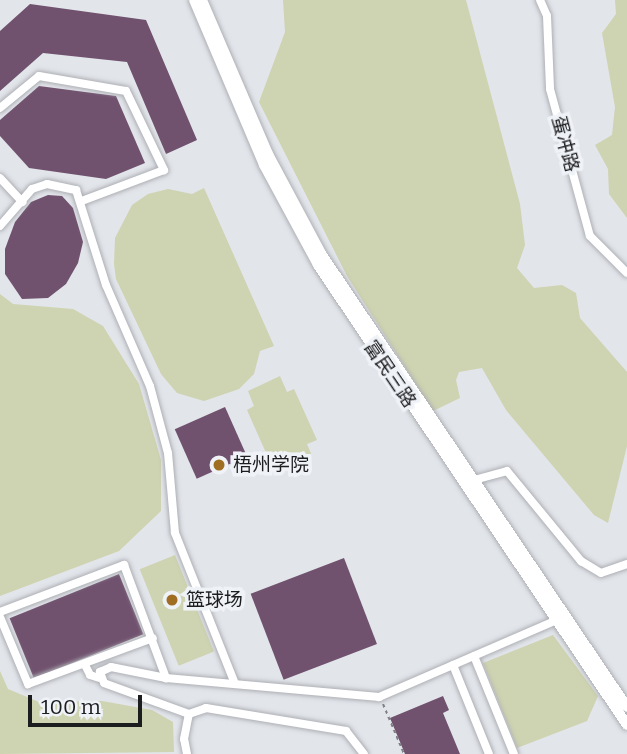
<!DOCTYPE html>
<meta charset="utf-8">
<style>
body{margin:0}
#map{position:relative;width:627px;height:754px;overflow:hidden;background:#e2e5ea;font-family:Bitter,"Noto Sans SC",serif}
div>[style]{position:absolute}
.green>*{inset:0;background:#ced3b1;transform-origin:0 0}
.building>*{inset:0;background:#70516e;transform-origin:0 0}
.path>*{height:2px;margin-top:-1px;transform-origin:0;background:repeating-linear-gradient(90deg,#7f8185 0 3.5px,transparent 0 7px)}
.roads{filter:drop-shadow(0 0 2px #adafb4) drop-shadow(0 0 2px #adafb4)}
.minor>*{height:8px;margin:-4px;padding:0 4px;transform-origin:4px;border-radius:4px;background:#fff}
.major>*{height:10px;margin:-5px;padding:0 5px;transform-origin:5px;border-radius:5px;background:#fff}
.dots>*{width:19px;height:19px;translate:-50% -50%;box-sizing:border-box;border:4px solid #eff2f7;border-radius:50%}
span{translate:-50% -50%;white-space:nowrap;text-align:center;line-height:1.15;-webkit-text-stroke:7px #eff2f7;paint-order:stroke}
.street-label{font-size:19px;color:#1c1d1f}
.poi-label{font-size:19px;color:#1c1d1f}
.left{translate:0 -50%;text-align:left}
.scale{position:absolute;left:28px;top:695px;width:114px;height:32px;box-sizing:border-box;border:4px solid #1c1d1f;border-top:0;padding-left:9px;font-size:21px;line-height:24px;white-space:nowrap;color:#1c1d1f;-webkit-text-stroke:5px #eff2f7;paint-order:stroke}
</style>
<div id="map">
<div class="green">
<i style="clip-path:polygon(283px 0,466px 0,520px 204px,525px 245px,517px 268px,534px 288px,562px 285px,576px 293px,580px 318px,627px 372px,627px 446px,608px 523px,594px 515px,506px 410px,482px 368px,459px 372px,456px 380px,460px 398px,433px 411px,347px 276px,259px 102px,285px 32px)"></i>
<i style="clip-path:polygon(615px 0,627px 0,627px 218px,609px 194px,608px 169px,595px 145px,612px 135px,615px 107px,602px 33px,616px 14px)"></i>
<i style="clip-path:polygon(204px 188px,274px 346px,260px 351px,254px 374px,239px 389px,204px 401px,177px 393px,161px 374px,116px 279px,114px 264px,115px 238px,132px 205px,148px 194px,168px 189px,192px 194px)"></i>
<i style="clip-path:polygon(0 294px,13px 304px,73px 309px,103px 326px,139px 384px,161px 460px,161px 511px,119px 551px,0 596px)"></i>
<i style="clip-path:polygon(280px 376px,287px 392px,294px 389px,317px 440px,307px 444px,312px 456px,284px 468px,280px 460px,271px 464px,247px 410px,254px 406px,248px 391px)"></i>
<i style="left:175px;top:555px;width:104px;height:38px;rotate:68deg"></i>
<i style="clip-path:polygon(553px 635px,598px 696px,587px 721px,517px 748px,483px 663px)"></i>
<i style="clip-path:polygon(0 671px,8px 689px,39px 702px,102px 701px,152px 710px,173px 722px,174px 752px,0 754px)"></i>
</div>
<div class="building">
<i style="clip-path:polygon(30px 4px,146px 20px,197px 140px,166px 154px,127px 62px,43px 53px,0 91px,0 31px)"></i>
<i style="clip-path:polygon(39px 86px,116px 96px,145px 163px,106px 179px,29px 168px,0 136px,0 120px)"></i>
<i style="clip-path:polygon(48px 195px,62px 196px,73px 208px,83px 242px,78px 263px,66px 284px,48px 298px,22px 299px,5px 274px,5px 249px,15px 222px,31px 202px)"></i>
<i style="left:225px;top:407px;width:54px;height:55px;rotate:66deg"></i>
<i style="left:344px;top:558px;width:92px;height:100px;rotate:69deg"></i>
<i style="left:119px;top:574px;width:65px;height:118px;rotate:68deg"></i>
<i style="clip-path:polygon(443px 696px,449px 710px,443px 713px,460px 754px,405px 754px,390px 718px)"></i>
</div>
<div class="path">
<i style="left:383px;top:704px;width:54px;rotate:67.2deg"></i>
</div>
<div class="roads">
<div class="minor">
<i style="left:540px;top:0;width:17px;rotate:66deg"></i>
<i style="left:547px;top:16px;width:73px;rotate:87.6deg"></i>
<i style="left:550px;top:89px;width:152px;rotate:74.8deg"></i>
<i style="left:590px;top:236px;width:52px;rotate:45deg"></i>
<i style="left:0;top:108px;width:50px;rotate:-39.4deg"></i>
<i style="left:39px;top:76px;width:88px;rotate:9.8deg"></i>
<i style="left:126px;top:91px;width:88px;rotate:64.3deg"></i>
<i style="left:164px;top:170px;width:88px;rotate:159.3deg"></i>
<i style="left:0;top:178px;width:33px;rotate:47deg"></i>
<i style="left:0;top:226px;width:49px;rotate:-49.1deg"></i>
<i style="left:32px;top:189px;width:16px;rotate:-18deg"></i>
<i style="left:47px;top:184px;width:30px;rotate:12deg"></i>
<i style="left:76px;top:190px;width:100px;rotate:72.5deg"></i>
<i style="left:106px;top:285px;width:110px;rotate:66.5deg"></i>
<i style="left:150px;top:386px;width:69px;rotate:75deg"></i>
<i style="left:168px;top:453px;width:80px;rotate:85deg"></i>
<i style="left:175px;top:533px;width:162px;rotate:68.3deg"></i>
<i style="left:474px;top:480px;width:34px;rotate:-15deg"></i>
<i style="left:507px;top:471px;width:117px;rotate:50.6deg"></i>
<i style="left:581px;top:561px;width:23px;rotate:31deg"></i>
<i style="left:601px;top:573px;width:28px;rotate:-19deg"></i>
<i style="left:0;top:612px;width:133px;rotate:-20.8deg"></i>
<i style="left:124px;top:565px;width:121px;rotate:69.6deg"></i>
<i style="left:0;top:617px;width:73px;rotate:67.3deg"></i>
<i style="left:28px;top:684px;width:133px;rotate:-20.2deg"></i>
<i style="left:474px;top:656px;width:106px;rotate:67.8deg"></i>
<i style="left:85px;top:665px;width:11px;rotate:63deg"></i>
<i style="left:90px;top:675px;width:9px;rotate:18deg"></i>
<i style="left:453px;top:665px;width:96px;rotate:68deg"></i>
<i style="left:189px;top:714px;width:90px;rotate:-160deg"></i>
<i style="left:104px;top:683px;width:12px;rotate:-110deg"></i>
<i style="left:100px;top:672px;width:12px;rotate:-24deg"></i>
<i style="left:111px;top:667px;width:56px;rotate:11.3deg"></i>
<i style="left:166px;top:678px;width:214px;rotate:5.1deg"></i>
<i style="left:379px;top:697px;width:192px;rotate:-23.4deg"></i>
<i style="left:187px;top:754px;width:15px;rotate:-101deg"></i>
<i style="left:184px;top:739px;width:25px;rotate:-79deg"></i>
<i style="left:189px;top:714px;width:18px;rotate:-19deg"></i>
<i style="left:206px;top:708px;width:142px;rotate:9.3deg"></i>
<i style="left:346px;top:731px;width:29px;rotate:52deg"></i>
</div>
<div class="major">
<i style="left:194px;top:0;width:179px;rotate:67deg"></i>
<i style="left:264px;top:165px;width:114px;rotate:61.6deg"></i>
<i style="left:318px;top:265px;width:554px;rotate:56.11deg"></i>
<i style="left:202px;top:0;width:168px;rotate:66.8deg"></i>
<i style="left:268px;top:154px;width:115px;rotate:61.9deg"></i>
<i style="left:322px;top:255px;width:545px;rotate:55.99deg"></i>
</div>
</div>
<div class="dots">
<i style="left:219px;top:465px;background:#9f6e22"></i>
<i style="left:172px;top:600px;background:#9f6e22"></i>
</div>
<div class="street-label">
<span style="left:565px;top:144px;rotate:75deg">蛋冲路</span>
<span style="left:390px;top:374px;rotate:56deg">富民三路</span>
</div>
<div class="poi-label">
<span class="left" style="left:233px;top:465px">梧州学院</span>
<span class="left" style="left:186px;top:600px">篮球场</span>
</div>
<div class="scale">100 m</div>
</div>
